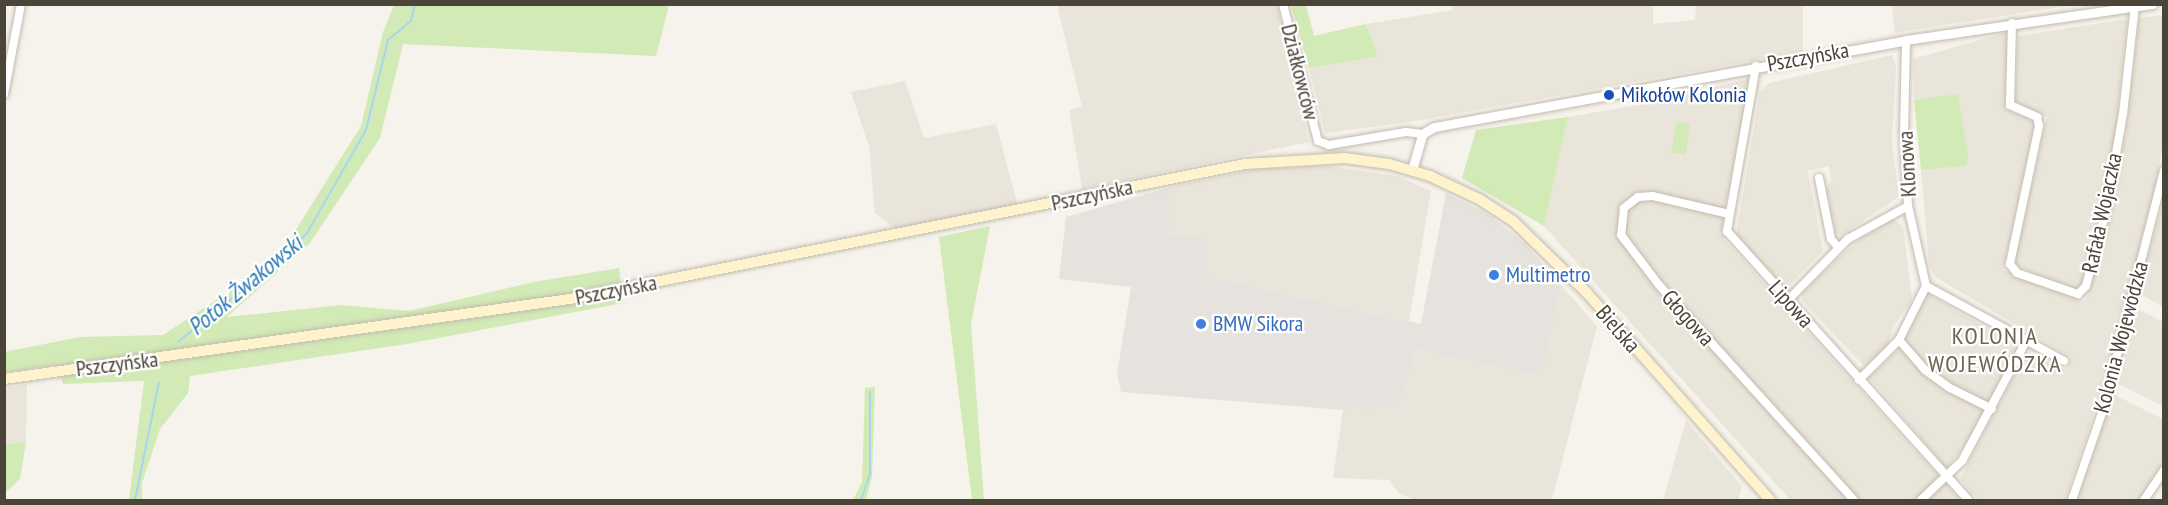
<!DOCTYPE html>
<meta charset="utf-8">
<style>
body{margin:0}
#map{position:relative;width:2168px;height:505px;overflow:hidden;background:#f6f3ec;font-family:"PT Sans Narrow",sans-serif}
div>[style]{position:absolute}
.residential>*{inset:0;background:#eae5da}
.industrial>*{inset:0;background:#e6e2dd}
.green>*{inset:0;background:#d2eab5;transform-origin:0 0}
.stream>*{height:2px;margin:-1px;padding:0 1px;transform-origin:1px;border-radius:1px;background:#a9d4f2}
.roads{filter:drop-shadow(0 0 2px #c2bbae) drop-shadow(0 0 2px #c2bbae)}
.minor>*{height:8px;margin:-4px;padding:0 4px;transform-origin:4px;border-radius:4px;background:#fff}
.tertiary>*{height:9px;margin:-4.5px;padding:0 4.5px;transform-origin:4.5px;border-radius:4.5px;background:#fff}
.secondary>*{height:10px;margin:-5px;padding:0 5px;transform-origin:5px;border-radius:5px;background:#fff3cd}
.dots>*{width:16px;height:16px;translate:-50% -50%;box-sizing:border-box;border:3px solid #fff;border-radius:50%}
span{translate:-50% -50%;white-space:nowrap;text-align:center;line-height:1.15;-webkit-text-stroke:4.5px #fff;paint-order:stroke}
.street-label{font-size:22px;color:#4b4439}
.transit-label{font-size:22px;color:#164399}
.left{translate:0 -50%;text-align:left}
.shop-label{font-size:22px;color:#366cbe}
.water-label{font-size:24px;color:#2e7ab2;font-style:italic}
.neighbourhood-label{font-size:24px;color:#6e6250;letter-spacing:1.5px}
.frame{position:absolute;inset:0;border:6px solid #4b4439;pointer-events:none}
</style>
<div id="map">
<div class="residential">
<i style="clip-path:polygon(1892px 4px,2072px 4px,2072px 5px,1895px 33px)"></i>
<i style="clip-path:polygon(1057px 5px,1277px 5px,1309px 142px,1082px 189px,1069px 110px,1082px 107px)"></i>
<i style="clip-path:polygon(1452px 5px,1653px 5px,1653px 24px,1695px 20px,1696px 5px,1803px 5px,1803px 52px,1410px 122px,1325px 133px,1309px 68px,1378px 57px,1366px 24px,1453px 10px)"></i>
<i style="clip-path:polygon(2163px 15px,2163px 144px,2154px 193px,2104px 385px,2065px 500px,1978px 500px,1960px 479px,2026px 352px,2067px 370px,2071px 357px,1935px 277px,1929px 265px,1921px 170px,1966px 166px,1958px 95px,1914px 100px,1913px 59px,2008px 32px,2005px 109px,2036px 121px,2003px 270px,2085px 302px,2102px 249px,2126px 132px,2139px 18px)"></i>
<i style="clip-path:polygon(2127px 19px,2115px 140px,2080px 291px,2014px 265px,2047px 117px,2015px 104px,2018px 36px)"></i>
<i style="clip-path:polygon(1892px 55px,1896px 67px,1892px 143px,1899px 197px,1842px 235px,1835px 233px,1826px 188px,1831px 180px,1829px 166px,1808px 171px,1823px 251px,1786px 289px,1736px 235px,1760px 92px,1769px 83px)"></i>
<i style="clip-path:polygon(1752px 78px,1725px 208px,1724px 239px,1960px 500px,1790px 500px,1544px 226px,1568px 117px,1650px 103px)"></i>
<i style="clip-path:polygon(905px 81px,924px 138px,996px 124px,1018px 206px,896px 230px,875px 213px,869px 147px,851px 92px)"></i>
<i style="clip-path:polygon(1327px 166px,1397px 176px,1431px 191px,1409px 321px,1206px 276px,1169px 235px,1171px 187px,1256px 169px)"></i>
<i style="clip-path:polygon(2163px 203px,2163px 307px,2137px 292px)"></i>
<i style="clip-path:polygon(1894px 219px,1903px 227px,1912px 300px,1893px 327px,1889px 344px,1865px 367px,1802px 301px,1803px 292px,1862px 236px)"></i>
<i style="clip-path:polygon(1561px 285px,1597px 326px,1552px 500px,1416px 500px,1399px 494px,1390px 480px,1333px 478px,1343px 410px,1398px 408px,1414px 350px,1540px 376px)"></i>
<i style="clip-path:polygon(1927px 294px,2019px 346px,1977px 431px,1946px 468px,1869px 377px,1899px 349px)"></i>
<i style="clip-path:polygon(2136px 308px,2163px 322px,2163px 406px,2114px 382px)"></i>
<i style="clip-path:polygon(27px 384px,26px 442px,5px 444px,5px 388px)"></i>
<i style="clip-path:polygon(2113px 394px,2163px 419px,2163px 462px,2140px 500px,2076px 500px)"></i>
<i style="clip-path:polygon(1686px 420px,1742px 487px,1738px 500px,1663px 500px)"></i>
</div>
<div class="industrial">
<i style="clip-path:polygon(1171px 187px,1169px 235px,1206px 237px,1206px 276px,1421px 324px,1446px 193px,1489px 215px,1526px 245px,1561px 285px,1541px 376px,1415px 350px,1398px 408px,1343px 410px,1121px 392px,1117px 374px,1131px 287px,1059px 279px,1066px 217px)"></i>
</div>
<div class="green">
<i style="clip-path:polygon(394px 5px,669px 5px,656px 56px,403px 44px,380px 138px,310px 243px,227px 317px,341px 305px,409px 311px,534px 282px,619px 268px,623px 303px,407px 344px,190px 376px,188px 393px,160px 429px,142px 483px,142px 500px,129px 500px,144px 381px,63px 384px,56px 365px,5px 372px,4px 352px,80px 337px,163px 335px,234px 288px,290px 239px,361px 126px,383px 32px)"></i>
<i style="clip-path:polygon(1291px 5px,1306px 5px,1314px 36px,1366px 24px,1378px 57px,1309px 68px)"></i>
<i style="clip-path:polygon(1958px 94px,1968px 154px,1966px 166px,1921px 170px,1914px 100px)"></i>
<i style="clip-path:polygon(1568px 117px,1544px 226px,1462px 178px,1476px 130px)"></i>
<i style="left:1676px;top:122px;width:14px;height:31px;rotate:8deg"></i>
<i style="clip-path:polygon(990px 226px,971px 324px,984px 500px,972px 500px,939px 237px)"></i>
<i style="clip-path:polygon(875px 387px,872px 477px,866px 500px,853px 500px,862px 482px,865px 388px)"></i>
<i style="clip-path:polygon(26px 442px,20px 479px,5px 493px,5px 444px)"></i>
</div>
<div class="stream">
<i style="left:178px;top:342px;width:134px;rotate:-38.9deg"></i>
<i style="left:282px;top:258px;width:35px;rotate:-45deg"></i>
<i style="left:307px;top:233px;width:119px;rotate:-60.2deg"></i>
<i style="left:366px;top:130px;width:93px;rotate:-76.3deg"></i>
<i style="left:388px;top:40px;width:30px;rotate:-40deg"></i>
<i style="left:411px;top:21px;width:17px;rotate:-77deg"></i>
<i style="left:135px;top:500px;width:120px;rotate:-78.5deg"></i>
<i style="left:861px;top:500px;width:28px;rotate:-71deg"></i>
<i style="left:870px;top:474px;width:82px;rotate:-90deg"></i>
</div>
<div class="roads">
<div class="minor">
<i style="left:1283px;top:4px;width:141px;rotate:75.7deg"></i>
<i style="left:1318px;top:141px;width:12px;rotate:20deg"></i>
<i style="left:1329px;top:145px;width:78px;rotate:-9.6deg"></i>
<i style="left:1406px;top:132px;width:16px;rotate:7deg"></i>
<i style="left:2012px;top:23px;width:82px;rotate:91.4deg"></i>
<i style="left:2010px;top:105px;width:30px;rotate:24deg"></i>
<i style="left:2037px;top:117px;width:9px;rotate:77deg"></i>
<i style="left:2039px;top:126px;width:141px;rotate:101.9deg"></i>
<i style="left:2010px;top:264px;width:11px;rotate:52deg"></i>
<i style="left:2017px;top:273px;width:65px;rotate:19deg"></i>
<i style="left:2078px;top:294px;width:11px;rotate:-45deg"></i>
<i style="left:2086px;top:286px;width:78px;rotate:-75.1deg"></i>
<i style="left:2106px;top:211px;width:98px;rotate:-80.1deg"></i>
<i style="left:2123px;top:114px;width:109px;rotate:-83.7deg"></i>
<i style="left:1906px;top:40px;width:96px;rotate:91.2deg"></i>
<i style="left:1904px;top:136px;width:70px;rotate:86.7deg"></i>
<i style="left:1908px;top:206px;width:82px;rotate:77.3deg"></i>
<i style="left:1926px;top:286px;width:157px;rotate:28.5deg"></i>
<i style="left:1756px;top:66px;width:168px;rotate:100deg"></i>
<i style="left:1727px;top:231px;width:361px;rotate:48.1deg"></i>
<i style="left:4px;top:94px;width:92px;rotate:-79.3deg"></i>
<i style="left:1819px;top:178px;width:62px;rotate:78.9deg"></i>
<i style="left:1831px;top:239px;width:11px;rotate:49deg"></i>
<i style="left:1729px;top:214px;width:78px;rotate:-166.7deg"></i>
<i style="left:1653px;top:196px;width:15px;rotate:176deg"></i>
<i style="left:1638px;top:197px;width:18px;rotate:142deg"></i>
<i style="left:1624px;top:208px;width:27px;rotate:96deg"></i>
<i style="left:1621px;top:235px;width:63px;rotate:52.8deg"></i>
<i style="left:1659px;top:285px;width:290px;rotate:47.8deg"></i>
<i style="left:1788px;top:300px;width:86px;rotate:-45.5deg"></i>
<i style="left:1848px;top:239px;width:68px;rotate:-28.8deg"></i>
<i style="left:1899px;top:340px;width:40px;rotate:49deg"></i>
<i style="left:1925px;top:370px;width:29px;rotate:36deg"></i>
<i style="left:1948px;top:387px;width:49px;rotate:26.6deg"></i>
<i style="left:1859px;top:380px;width:57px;rotate:-45deg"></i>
<i style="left:1899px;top:340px;width:60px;rotate:-63.4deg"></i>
<i style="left:1921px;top:500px;width:57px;rotate:-43.6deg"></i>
<i style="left:1962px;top:461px;width:136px;rotate:-61.9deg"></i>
<i style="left:2072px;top:500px;width:95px;rotate:-71deg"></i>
<i style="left:2103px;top:410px;width:247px;rotate:-75.7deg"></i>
<i style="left:2144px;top:500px;width:36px;rotate:-56deg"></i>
</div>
<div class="tertiary">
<i style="left:1412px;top:170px;width:37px;rotate:-74deg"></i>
<i style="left:1422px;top:134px;width:14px;rotate:-30deg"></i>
<i style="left:1434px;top:127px;width:480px;rotate:-10.4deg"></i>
<i style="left:1906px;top:40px;width:249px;rotate:-8.3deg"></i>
</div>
<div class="secondary">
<i style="left:4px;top:379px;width:572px;rotate:-8.05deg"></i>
<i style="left:570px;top:299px;width:688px;rotate:-11.31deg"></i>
<i style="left:1245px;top:164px;width:100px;rotate:-3.4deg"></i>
<i style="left:1345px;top:158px;width:44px;rotate:7.8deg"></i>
<i style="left:1389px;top:164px;width:43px;rotate:16.3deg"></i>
<i style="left:1430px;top:176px;width:54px;rotate:25.1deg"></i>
<i style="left:1479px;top:199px;width:40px;rotate:32.9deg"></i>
<i style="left:1513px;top:221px;width:103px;rotate:44.2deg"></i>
<i style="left:1587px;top:293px;width:276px;rotate:48.5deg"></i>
</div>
</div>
<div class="dots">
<i style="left:1609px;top:95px;background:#1a4fb4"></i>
<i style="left:1494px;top:275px;background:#3f7fe0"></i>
<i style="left:1201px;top:324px;background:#3f7fe0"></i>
</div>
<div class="street-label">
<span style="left:1808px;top:57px;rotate:-10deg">Pszczyńska</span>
<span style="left:1300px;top:72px;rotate:76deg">Działkowców</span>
<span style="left:1907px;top:164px;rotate:-93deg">Klonowa</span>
<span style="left:1092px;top:195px;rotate:-12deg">Pszczyńska</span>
<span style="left:2102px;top:213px;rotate:-78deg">Rafała Wojaczka</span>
<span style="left:616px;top:290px;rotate:-11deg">Pszczyńska</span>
<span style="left:1791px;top:304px;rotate:48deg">Lipowa</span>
<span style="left:1688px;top:318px;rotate:48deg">Głogowa</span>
<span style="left:1618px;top:329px;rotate:49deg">Bielska</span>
<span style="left:2121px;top:337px;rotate:-75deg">Kolonia Wojewódzka</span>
<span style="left:117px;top:364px;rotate:-7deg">Pszczyńska</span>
</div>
<div class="transit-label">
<span class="left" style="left:1621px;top:95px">Mikołów Kolonia</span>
</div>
<div class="shop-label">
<span class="left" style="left:1506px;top:275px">Multimetro</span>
<span class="left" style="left:1213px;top:324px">BMW Sikora</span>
</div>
<div class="water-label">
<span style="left:245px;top:285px;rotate:-40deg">Potok Żwakowski</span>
</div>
<div class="neighbourhood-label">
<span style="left:1995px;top:350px">KOLONIA<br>WOJEWÓDZKA</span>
</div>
<div class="frame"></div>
</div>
